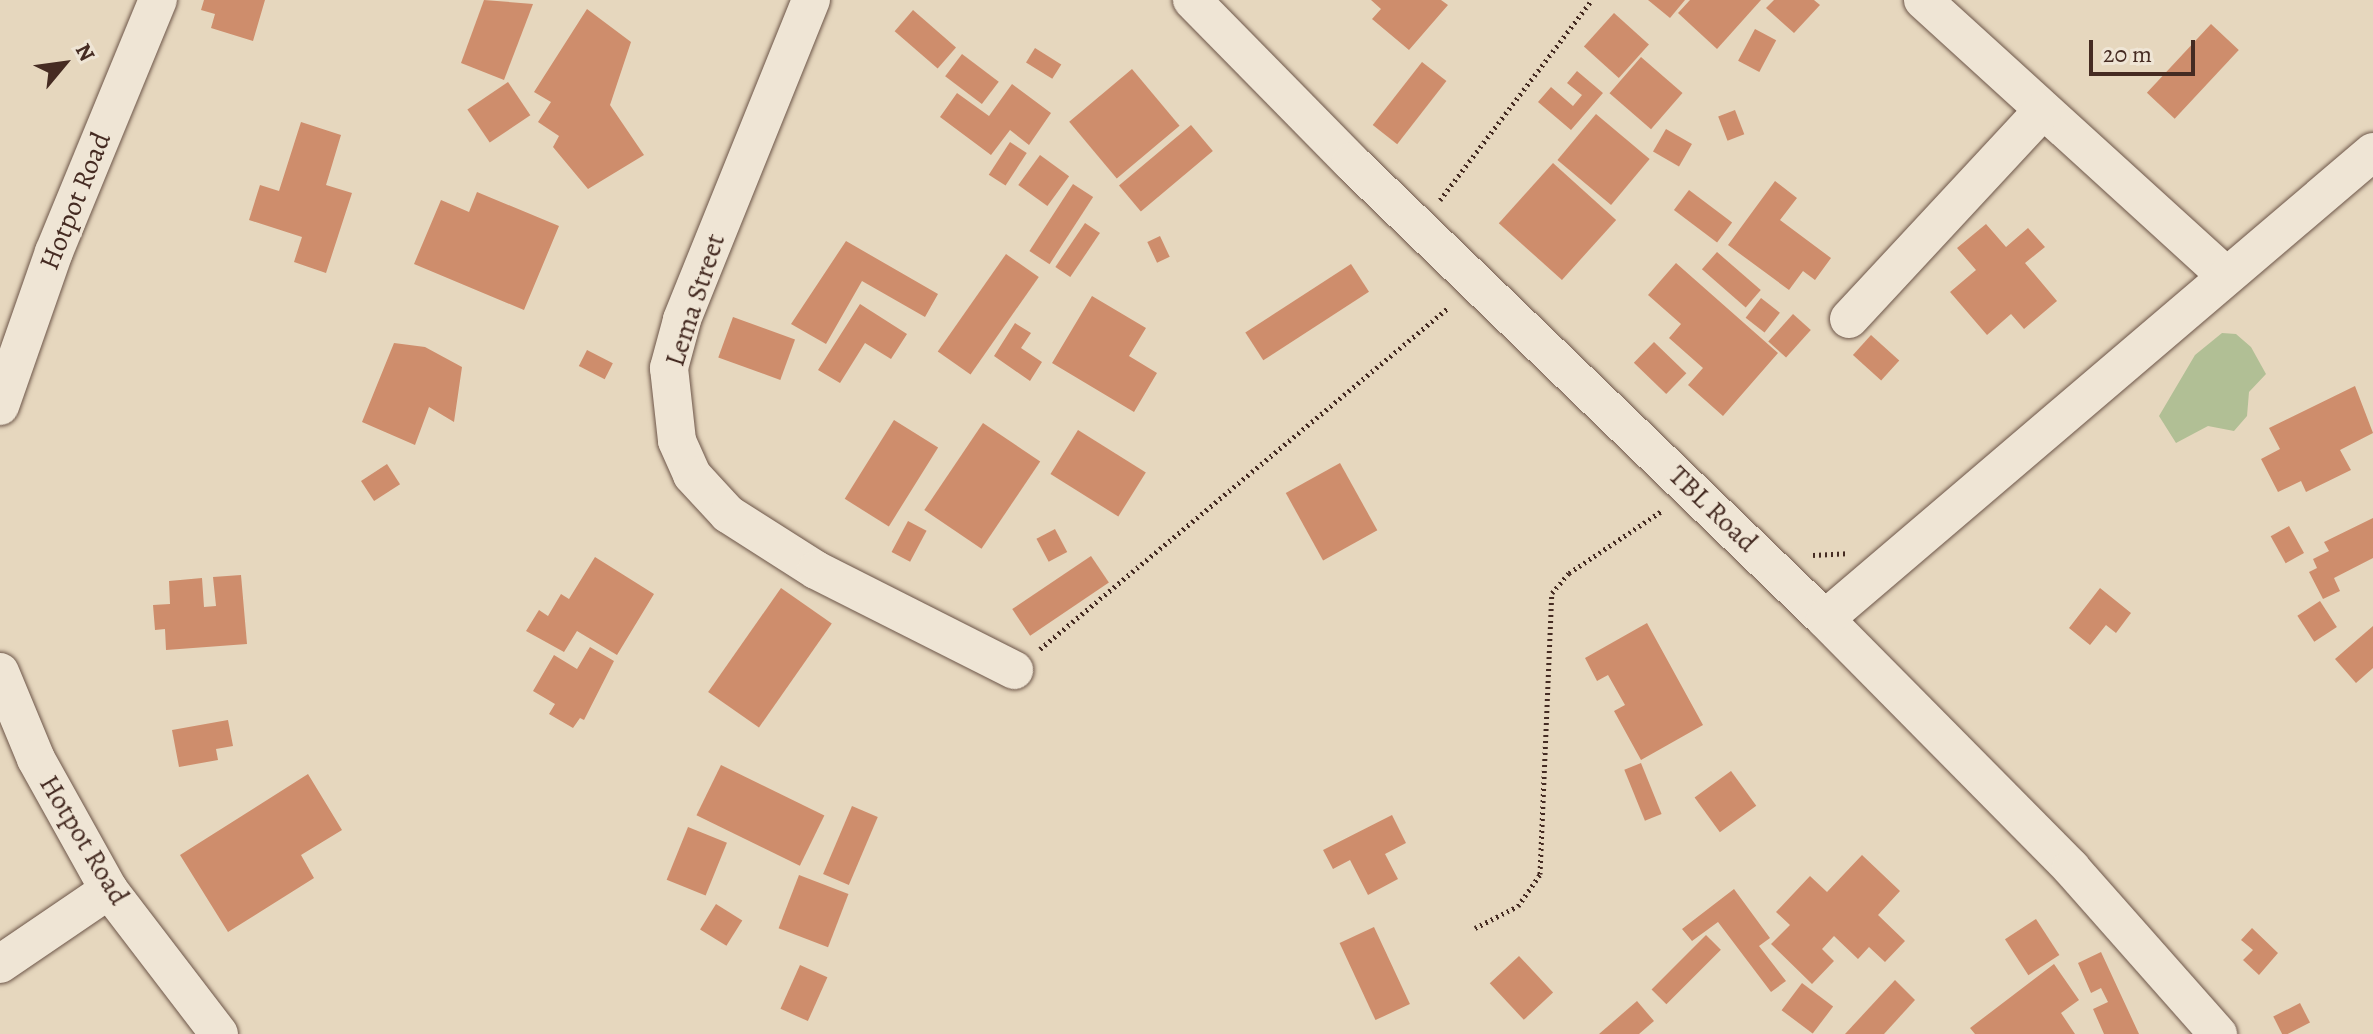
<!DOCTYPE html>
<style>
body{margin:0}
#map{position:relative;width:2373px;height:1034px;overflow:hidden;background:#e6d7be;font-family:Alegreya,serif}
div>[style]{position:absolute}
.green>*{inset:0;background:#b1bf95}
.building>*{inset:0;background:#ce8d6c;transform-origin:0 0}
.path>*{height:5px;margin-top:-2.5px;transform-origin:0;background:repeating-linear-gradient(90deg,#452b22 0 2px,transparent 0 6px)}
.roads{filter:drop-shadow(0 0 2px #6d5649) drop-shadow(0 0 2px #6d5649)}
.minor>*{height:38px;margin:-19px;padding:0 19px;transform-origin:19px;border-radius:19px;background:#efe5d5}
span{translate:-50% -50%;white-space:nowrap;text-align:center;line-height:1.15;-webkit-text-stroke:6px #efe5d5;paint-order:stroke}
.street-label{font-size:28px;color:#452b22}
.north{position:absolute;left:24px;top:24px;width:80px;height:80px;-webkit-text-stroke:6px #efe5d5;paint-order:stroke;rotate:61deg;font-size:22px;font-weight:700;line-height:32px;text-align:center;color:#452b22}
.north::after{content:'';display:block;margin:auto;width:28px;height:36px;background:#452b22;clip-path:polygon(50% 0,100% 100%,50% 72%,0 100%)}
.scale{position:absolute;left:2089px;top:40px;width:106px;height:36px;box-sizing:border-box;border:4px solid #452b22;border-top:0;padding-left:10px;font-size:24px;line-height:28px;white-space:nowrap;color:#452b22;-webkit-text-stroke:6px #efe5d5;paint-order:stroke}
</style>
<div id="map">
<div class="green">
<i style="clip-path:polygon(2222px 333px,2236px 334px,2251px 347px,2266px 374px,2249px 392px,2247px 416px,2234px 431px,2208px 426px,2176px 443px,2159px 416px,2195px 355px)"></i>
</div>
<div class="building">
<i style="clip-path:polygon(204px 0,265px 0,253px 41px,211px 28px,215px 14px,201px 10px)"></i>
<i style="clip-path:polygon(484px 0,533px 4px,504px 80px,461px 63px)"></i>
<i style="clip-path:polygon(1371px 0,1441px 0,1448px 5px,1409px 50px,1372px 19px,1381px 9px)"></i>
<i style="clip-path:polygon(1648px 0,1685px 0,1670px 18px)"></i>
<i style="clip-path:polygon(1690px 0,1761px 0,1717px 49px,1678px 13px)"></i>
<i style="clip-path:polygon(1774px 0,1814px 0,1820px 5px,1794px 33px,1766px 8px)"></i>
<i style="clip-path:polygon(587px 9px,631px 42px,610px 105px,644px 155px,588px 189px,553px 147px,559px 136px,538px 122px,551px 102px,534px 92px)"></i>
<i style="left:913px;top:10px;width:57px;height:28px;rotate:41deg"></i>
<i style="left:1614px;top:13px;width:47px;height:45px;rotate:42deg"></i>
<i style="left:2211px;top:24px;width:38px;height:94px;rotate:43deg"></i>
<i style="left:1755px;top:29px;width:24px;height:36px;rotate:28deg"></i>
<i style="left:1035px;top:48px;width:31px;height:17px;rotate:32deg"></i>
<i style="left:962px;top:54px;width:46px;height:28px;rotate:37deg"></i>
<i style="left:1641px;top:57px;width:55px;height:48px;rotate:41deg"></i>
<i style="left:1422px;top:62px;width:31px;height:80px;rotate:38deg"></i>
<i style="left:1132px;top:69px;width:74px;height:82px;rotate:50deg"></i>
<i style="clip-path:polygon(1577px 71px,1603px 93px,1571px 130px,1538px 102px,1551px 87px,1573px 106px,1582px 95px,1567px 83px)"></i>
<i style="left:508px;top:82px;width:40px;height:49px;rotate:56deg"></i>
<i style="clip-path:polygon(1012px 84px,1051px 113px,1029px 145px,1010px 130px,991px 155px,940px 117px,957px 93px,989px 116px)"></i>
<i style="left:1735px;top:110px;width:26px;height:18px;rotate:69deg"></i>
<i style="left:1596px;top:114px;width:70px;height:60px;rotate:40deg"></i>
<i style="clip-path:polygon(301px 122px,341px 135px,326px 185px,352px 193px,326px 273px,294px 262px,302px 237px,249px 220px,260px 185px,279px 191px)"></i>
<i style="left:1191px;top:125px;width:34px;height:94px;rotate:50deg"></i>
<i style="left:1666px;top:129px;width:30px;height:26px;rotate:30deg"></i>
<i style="left:1010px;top:142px;width:20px;height:39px;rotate:33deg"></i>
<i style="left:1040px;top:155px;width:36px;height:37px;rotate:36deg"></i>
<i style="left:1553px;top:163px;width:85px;height:81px;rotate:42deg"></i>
<i style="clip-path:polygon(1775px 181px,1797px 198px,1780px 220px,1831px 258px,1815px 280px,1803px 271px,1789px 290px,1728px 245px)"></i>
<i style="left:1073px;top:184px;width:24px;height:80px;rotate:33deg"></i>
<i style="left:1689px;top:190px;width:54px;height:25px;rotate:37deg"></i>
<i style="clip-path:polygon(477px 192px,559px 226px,524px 310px,414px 264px,441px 200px,469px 212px)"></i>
<i style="left:1085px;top:223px;width:18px;height:53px;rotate:34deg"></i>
<i style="clip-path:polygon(1986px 224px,2006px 247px,2028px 228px,2045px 247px,2025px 263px,2057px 301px,2024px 329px,2011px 314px,1987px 335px,1950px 292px,1976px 270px,1957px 248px)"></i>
<i style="left:1160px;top:236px;width:23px;height:14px;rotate:65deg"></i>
<i style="clip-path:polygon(846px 241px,938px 294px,925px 317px,862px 281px,826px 344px,791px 324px)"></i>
<i style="left:1717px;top:252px;width:58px;height:23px;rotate:41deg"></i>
<i style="left:1006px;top:254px;width:40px;height:119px;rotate:35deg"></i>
<i style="clip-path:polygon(1676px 263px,1778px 353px,1723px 416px,1688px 385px,1703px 368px,1669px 338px,1681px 324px,1648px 295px)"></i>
<i style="left:1351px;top:264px;width:33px;height:126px;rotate:57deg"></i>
<i style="clip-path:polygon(1092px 296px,1146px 328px,1129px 356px,1157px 373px,1134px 412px,1052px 363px)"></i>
<i style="left:1761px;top:298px;width:24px;height:25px;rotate:38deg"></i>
<i style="clip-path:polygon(860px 304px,907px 334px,891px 359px,865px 343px,840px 383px,818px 370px)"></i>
<i style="left:1793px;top:314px;width:24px;height:37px;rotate:42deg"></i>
<i style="left:733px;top:317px;width:66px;height:43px;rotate:20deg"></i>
<i style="clip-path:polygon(1015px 323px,1031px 333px,1021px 348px,1042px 362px,1030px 381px,994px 356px)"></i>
<i style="left:1871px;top:335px;width:38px;height:27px;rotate:42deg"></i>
<i style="left:1654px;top:342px;width:45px;height:29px;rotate:44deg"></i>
<i style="clip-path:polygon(394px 343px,425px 347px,462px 367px,454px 422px,429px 407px,415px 445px,362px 422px)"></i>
<i style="left:587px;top:350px;width:29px;height:18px;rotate:27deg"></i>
<i style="clip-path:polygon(2355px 386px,2373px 433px,2340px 450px,2351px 470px,2306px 492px,2301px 481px,2278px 492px,2261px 459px,2280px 449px,2269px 428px)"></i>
<i style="left:894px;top:420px;width:52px;height:93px;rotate:32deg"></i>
<i style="left:983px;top:423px;width:69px;height:105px;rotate:34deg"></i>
<i style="left:1078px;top:430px;width:80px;height:52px;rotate:32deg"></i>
<i style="left:1340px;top:463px;width:77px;height:62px;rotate:61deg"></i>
<i style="left:387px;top:464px;width:24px;height:31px;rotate:57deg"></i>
<i style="clip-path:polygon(2373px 518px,2373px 558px,2334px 578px,2340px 591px,2323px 599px,2309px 572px,2317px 568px,2313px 559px,2329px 551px,2324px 542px)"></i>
<i style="left:908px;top:521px;width:21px;height:35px;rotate:28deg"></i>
<i style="left:2289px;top:526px;width:31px;height:21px;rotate:61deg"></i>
<i style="left:1055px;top:529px;width:26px;height:21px;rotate:62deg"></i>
<i style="left:1091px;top:556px;width:32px;height:95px;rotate:56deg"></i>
<i style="clip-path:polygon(595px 557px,654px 594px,617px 655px,577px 631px,564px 652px,526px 631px,539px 610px,548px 616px,561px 594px,569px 599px)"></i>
<i style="clip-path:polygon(241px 575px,247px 644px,166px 650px,165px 629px,155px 630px,153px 605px,170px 604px,169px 581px,202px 578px,204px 607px,216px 606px,213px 577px)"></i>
<i style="left:781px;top:588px;width:62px;height:127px;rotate:35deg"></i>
<i style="clip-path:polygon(2100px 588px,2131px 613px,2116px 633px,2106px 625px,2090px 645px,2069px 628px)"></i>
<i style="left:2320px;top:601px;width:31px;height:27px;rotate:57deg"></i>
<i style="clip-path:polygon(1647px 623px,1703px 725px,1641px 760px,1614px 711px,1625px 705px,1608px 675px,1597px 681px,1585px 658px)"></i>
<i style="clip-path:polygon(2373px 626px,2373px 668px,2356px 683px,2335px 659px)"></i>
<i style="clip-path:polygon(590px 647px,614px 661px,584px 720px,580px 718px,573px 728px,549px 714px,555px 704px,533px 691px,554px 655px,577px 669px)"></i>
<i style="clip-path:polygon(228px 720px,233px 746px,216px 749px,218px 760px,179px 767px,172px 730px)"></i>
<i style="left:1641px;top:763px;width:55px;height:18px;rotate:68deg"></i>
<i style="left:721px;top:765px;width:115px;height:56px;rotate:26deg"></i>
<i style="left:1731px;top:771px;width:43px;height:45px;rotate:54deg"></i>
<i style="clip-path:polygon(308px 774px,342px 830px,301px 855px,314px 878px,228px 932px,180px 855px)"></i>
<i style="left:852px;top:806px;width:28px;height:74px;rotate:23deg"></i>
<i style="clip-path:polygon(1392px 815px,1406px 843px,1385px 854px,1398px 879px,1368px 895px,1350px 860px,1333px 869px,1323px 850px)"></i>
<i style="left:688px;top:827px;width:42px;height:57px;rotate:22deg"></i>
<i style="clip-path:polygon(1862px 855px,1900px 891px,1878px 915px,1905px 941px,1885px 962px,1869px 947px,1858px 959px,1834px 936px,1822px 949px,1834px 961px,1812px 984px,1771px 944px,1790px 925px,1776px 912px,1810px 876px,1827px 892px)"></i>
<i style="left:799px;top:875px;width:53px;height:57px;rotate:21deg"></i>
<i style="clip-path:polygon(1734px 889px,1770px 938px,1759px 946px,1786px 981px,1771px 992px,1718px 922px,1692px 941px,1682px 929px)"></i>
<i style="left:716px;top:904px;width:31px;height:30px;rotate:32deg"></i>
<i style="left:2036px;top:919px;width:43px;height:37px;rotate:57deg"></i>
<i style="left:1374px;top:927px;width:85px;height:38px;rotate:65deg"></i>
<i style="clip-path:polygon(2252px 928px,2278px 953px,2259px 975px,2243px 960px,2253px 950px,2241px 940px)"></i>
<i style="left:1706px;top:935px;width:21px;height:77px;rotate:45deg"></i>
<i style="clip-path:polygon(2101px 952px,2139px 1034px,2104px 1034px,2093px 1009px,2108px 1002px,2101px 988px,2091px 993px,2078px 963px)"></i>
<i style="left:1519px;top:956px;width:50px;height:40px;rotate:47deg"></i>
<i style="clip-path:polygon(2054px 964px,2079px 1000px,2061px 1013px,2075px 1034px,1975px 1034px,1970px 1028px)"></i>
<i style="left:800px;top:965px;width:30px;height:48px;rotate:24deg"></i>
<i style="clip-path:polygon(1895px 980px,1915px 1000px,1884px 1034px,1845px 1034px)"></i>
<i style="left:1802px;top:983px;width:39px;height:34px;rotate:37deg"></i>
<i style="clip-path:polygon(1637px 1001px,1654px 1021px,1639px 1034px,1599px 1034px)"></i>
<i style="left:2300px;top:1003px;width:22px;height:30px;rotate:63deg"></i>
</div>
<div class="path">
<i style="left:1440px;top:200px;width:251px;rotate:-52.8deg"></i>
<i style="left:1813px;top:555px;width:34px;rotate:-3deg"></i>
<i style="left:1040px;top:649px;width:533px;rotate:-39.9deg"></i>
<i style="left:1475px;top:928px;width:48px;rotate:-27.1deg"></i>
<i style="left:1518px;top:906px;width:39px;rotate:-55deg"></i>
<i style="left:1540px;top:874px;width:281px;rotate:-87.6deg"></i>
<i style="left:1552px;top:593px;width:26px;rotate:-50deg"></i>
<i style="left:1569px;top:573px;width:113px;rotate:-33.8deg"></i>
</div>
<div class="roads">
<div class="minor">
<i style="left:811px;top:0;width:345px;rotate:112deg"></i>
<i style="left:682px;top:320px;width:50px;rotate:105.2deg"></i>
<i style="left:669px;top:368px;width:73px;rotate:83.7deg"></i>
<i style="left:677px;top:441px;width:37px;rotate:66deg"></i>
<i style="left:692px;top:475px;width:53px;rotate:47.3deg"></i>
<i style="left:728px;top:514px;width:104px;rotate:32.5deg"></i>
<i style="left:816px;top:570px;width:222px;rotate:26.8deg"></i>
<i style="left:1192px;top:0;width:227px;rotate:45.5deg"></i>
<i style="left:1351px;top:162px;width:658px;rotate:43.95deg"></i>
<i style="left:1825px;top:619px;width:350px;rotate:45.3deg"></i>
<i style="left:2071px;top:868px;width:222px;rotate:48.5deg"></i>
<i style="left:1923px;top:0;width:408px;rotate:42.3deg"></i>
<i style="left:1849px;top:319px;width:285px;rotate:-47.1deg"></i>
<i style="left:0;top:406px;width:163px;rotate:-70.7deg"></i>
<i style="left:54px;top:252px;width:273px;rotate:-67.6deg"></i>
<i style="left:1825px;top:619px;width:720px;rotate:-40.44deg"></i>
<i style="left:0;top:672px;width:94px;rotate:67.5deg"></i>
<i style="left:36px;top:759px;width:150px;rotate:60.9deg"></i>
<i style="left:109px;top:890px;width:181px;rotate:52.6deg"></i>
<i style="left:0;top:964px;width:132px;rotate:-34.2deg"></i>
</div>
</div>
<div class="street-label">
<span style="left:75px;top:201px;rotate:-68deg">Hotpot Road</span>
<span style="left:695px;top:300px;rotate:-72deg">Lema Street</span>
<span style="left:1713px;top:509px;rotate:44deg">TBL Road</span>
<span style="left:84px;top:840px;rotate:59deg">Hotpot Road</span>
</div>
<div class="north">N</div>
<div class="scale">20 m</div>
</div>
